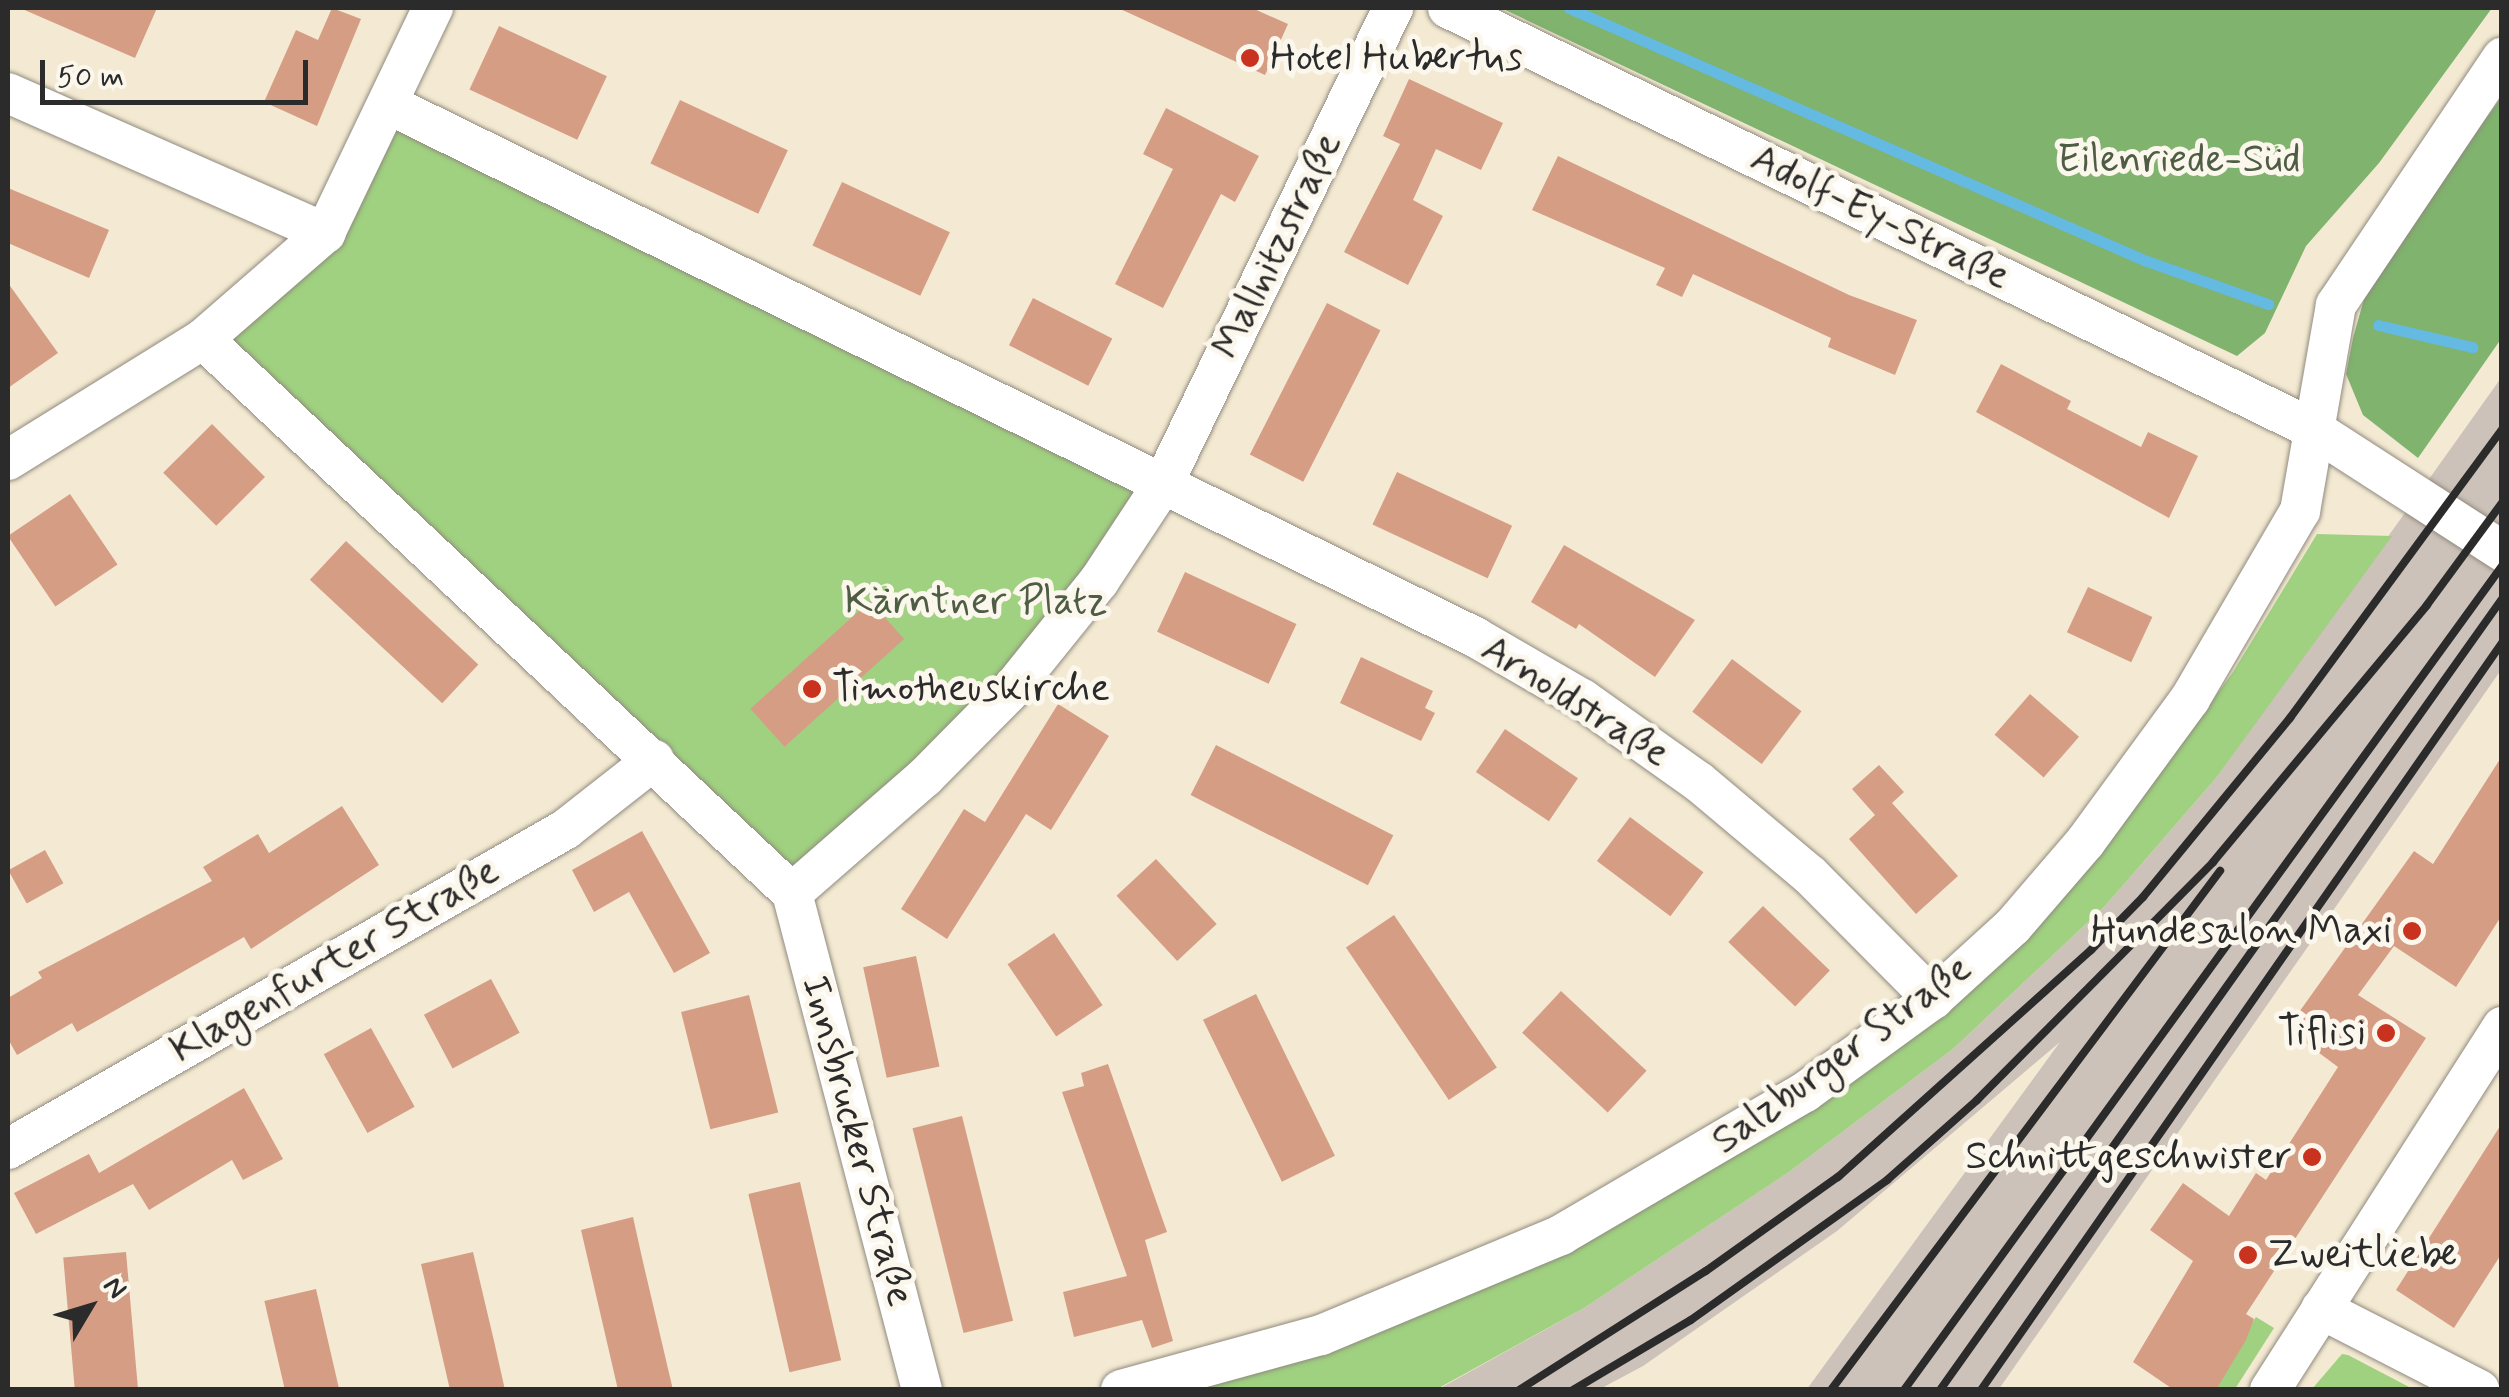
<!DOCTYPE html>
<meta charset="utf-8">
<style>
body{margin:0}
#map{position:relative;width:2509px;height:1397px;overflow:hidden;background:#f4ead3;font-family:Mynerve,sans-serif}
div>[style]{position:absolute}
.industrial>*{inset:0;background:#ccc2b9}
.green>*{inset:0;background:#9fd180}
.forest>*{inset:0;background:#7fb36e}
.stream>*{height:11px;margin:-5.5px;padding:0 5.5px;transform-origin:5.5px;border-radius:5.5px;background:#64bae1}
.building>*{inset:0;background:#d69d85;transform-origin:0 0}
.roads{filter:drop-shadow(0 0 2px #908a7f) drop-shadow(0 0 2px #908a7f)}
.minor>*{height:40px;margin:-20px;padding:0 20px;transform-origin:20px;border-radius:20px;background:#fff}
.rail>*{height:8px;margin:-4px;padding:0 4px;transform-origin:4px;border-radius:4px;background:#2b2b2b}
.dots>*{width:28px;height:28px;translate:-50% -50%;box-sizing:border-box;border:5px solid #fbf7ec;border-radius:50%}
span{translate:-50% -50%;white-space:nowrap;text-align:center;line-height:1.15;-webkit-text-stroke:10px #fbf7ec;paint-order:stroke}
.poi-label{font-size:40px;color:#2b2b2b}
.left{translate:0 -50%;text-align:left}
.right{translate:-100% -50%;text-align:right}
.park-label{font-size:40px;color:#4e5d44}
.street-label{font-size:40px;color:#2b2b2b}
.frame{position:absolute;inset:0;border:10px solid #2b2b2b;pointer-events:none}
.north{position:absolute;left:40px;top:1257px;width:100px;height:100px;-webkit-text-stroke:8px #fbf7ec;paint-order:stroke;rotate:52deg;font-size:28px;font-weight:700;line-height:40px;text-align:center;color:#2b2b2b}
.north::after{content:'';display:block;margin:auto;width:35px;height:45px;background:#2b2b2b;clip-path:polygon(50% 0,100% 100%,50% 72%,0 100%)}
.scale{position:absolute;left:40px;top:60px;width:268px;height:45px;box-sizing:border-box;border:5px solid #2b2b2b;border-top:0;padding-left:12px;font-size:30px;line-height:35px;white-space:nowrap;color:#2b2b2b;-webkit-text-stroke:8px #fbf7ec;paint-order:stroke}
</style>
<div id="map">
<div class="industrial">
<i style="clip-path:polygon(2501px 378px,2501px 670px,1999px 1389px,1807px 1389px,2060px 1042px,1837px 1231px,1643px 1366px,1600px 1389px,1437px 1390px,1584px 1308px,1789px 1172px,1953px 1049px,2105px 906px,2216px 778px)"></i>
</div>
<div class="green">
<i style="clip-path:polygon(388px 104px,1163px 484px,1099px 581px,792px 893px,203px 339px,325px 233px)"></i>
<i style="clip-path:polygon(2317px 534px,2392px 536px,2216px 778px,2105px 906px,1953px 1049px,1789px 1172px,1584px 1308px,1437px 1389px,1121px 1390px,1321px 1335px,1669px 1177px,2098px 857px,2233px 672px)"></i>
<i style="clip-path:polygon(2256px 1317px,2274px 1328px,2235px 1389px,2208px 1390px)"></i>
<i style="clip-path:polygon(2342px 1354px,2348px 1355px,2413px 1389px,2312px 1389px)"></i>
</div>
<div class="forest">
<i style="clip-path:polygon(1501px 8px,2492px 8px,2379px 163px,2306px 246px,2265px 333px,2237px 356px)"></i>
<i style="clip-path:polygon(2501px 98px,2501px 339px,2418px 458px,2363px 415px,2346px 374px,2353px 338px,2370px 278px)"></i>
</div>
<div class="stream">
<i style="left:1569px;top:8px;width:628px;rotate:23.67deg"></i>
<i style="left:2144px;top:260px;width:132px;rotate:19.5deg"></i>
<i style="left:2378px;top:325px;width:97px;rotate:13.2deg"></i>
</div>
<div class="building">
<i style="clip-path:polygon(20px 8px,157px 8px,135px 58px)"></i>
<i style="clip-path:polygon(332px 8px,361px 19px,317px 126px,264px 102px,296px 30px,318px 40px)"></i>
<i style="clip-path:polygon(1118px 8px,1252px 8px,1288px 24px,1265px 75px)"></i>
<i style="left:499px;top:26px;width:119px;height:70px;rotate:25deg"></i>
<i style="clip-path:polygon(1409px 79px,1503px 123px,1481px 170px,1436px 149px,1413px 200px,1443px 216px,1408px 285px,1344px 252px,1400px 144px,1383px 136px)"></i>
<i style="left:680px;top:100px;width:119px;height:70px;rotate:25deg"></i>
<i style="clip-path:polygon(1166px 108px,1259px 156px,1235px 202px,1221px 194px,1163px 308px,1115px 284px,1173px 169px,1143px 154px)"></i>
<i style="clip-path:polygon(1558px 156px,1849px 295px,1917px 320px,1895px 375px,1828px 347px,1831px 338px,1693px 274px,1682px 297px,1656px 285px,1665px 268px,1532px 210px)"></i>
<i style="left:842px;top:182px;width:119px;height:70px;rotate:25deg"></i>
<i style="clip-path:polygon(8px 188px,109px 230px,89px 278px,8px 243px)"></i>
<i style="clip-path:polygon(8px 283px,58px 353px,8px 388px)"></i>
<i style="left:1033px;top:298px;width:89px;height:53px;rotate:27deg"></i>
<i style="left:1327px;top:303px;width:60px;height:170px;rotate:27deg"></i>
<i style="clip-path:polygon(2001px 364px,2071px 401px,2067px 409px,2141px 447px,2148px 432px,2198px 456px,2169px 518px,1976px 412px)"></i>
<i style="left:212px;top:424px;width:75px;height:69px;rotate:45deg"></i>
<i style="left:1397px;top:472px;width:127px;height:58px;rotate:25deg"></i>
<i style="left:70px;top:494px;width:85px;height:75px;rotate:56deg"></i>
<i style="left:346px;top:541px;width:181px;height:53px;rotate:43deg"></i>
<i style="clip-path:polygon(1564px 545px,1695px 620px,1655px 677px,1579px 624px,1576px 629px,1531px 602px)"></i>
<i style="left:1185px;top:572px;width:123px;height:66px;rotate:25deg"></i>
<i style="left:2088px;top:587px;width:71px;height:50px;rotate:25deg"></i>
<i style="left:870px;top:601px;width:51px;height:161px;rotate:48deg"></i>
<i style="clip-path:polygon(1361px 657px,1433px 691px,1425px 708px,1435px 713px,1421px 741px,1340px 703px)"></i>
<i style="left:1732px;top:659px;width:87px;height:66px;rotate:37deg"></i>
<i style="left:2030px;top:694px;width:65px;height:54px;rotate:41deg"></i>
<i style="clip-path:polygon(1058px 704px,1109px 736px,1051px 830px,1026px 814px,947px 939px,901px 909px,964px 809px,985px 822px)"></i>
<i style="left:1505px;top:729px;width:88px;height:52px;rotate:34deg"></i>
<i style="left:1216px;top:745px;width:199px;height:56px;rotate:27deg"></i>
<i style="clip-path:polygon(2502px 756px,2502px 915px,2456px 987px,2394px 946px,2358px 995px,2426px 1038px,2246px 1314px,2254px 1319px,2246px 1340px,2216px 1390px,2174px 1390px,2133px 1362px,2193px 1261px,2150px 1230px,2183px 1183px,2229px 1216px,2256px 1173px,2266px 1180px,2338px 1067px,2287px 1029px,2414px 851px,2433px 864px)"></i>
<i style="clip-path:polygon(1879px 765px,1904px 792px,1892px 803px,1958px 876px,1916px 914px,1849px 839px,1875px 815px,1852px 789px)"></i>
<i style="clip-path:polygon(342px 806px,379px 865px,251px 949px,244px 937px,77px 1032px,72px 1023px,17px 1055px,8px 1039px,8px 998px,42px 978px,38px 972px,212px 881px,203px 867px,258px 834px,269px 853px)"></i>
<i style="left:1630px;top:817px;width:92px;height:55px;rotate:37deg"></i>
<i style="clip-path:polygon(642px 831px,710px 953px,674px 973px,629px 892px,594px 912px,572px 870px)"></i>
<i style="left:45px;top:850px;width:38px;height:42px;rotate:61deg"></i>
<i style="left:1156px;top:859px;width:89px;height:54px;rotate:47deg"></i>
<i style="left:1763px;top:906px;width:93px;height:50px;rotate:44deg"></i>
<i style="left:1394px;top:915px;width:184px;height:58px;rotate:56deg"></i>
<i style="left:1054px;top:933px;width:87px;height:56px;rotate:56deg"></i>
<i style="left:916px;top:956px;width:113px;height:54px;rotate:78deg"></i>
<i style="left:491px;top:979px;width:61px;height:76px;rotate:62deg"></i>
<i style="left:1561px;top:991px;width:117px;height:57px;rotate:43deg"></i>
<i style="left:1256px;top:994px;width:180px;height:59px;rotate:64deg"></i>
<i style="left:749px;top:995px;width:121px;height:70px;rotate:76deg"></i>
<i style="left:371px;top:1028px;width:90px;height:54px;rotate:61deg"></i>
<i style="clip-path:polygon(1108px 1064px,1167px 1232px,1145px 1240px,1173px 1341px,1152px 1348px,1142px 1320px,1074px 1337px,1063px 1292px,1127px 1276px,1062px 1092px,1084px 1086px,1081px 1073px)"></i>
<i style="clip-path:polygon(244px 1088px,283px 1159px,243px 1180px,232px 1160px,149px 1210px,133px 1184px,36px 1234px,14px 1193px,89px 1154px,99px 1173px)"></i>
<i style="left:962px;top:1116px;width:211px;height:51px;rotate:76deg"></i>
<i style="clip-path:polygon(2502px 1123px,2502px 1253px,2454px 1328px,2396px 1290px)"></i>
<i style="left:800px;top:1182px;width:183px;height:53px;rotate:77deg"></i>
<i style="clip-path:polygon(633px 1217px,643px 1262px,673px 1390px,618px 1390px,581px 1230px)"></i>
<i style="left:126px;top:1252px;width:138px;height:63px;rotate:85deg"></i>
<i style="clip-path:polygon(473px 1252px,494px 1341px,505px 1390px,450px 1390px,421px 1264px)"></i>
<i style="left:316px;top:1289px;width:104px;height:53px;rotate:77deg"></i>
</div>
<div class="roads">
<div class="minor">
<i style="left:1448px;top:8px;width:962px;rotate:25.95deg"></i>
<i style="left:2313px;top:429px;width:225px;rotate:32.8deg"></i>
<i style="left:8px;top:93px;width:347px;rotate:23.8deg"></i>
<i style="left:388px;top:104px;width:1211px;rotate:26.12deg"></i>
<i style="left:1475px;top:637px;width:124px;rotate:30.1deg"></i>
<i style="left:1582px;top:699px;width:143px;rotate:35.4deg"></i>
<i style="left:1699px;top:782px;width:145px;rotate:40deg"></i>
<i style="left:1810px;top:875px;width:175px;rotate:45.2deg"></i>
<i style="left:203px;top:339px;width:809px;rotate:43.25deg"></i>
<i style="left:792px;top:893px;width:176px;rotate:-41.1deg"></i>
<i style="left:925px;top:777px;width:125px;rotate:-45.3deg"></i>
<i style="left:1013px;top:688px;width:137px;rotate:-51.2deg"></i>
<i style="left:1099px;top:581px;width:116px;rotate:-56.6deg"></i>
<i style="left:1163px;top:484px;width:529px;rotate:-64.21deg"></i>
<i style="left:8px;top:460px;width:229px;rotate:-31.8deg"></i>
<i style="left:203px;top:339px;width:162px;rotate:-41deg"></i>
<i style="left:325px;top:233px;width:250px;rotate:-64.4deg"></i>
<i style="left:792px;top:893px;width:514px;rotate:75.34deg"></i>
<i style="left:8px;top:1149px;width:643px;rotate:-29.83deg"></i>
<i style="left:566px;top:829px;width:112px;rotate:-38.1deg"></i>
<i style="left:2321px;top:1309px;width:178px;rotate:27.1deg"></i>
<i style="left:1121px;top:1390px;width:207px;rotate:-15.4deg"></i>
<i style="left:1321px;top:1335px;width:260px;rotate:-22.6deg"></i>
<i style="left:1561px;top:1235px;width:283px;rotate:-30.4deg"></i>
<i style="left:1805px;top:1092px;width:158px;rotate:-36deg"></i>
<i style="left:1933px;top:999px;width:108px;rotate:-42.4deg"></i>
<i style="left:2013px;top:926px;width:112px;rotate:-49.3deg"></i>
<i style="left:2086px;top:841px;width:176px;rotate:-53.8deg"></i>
<i style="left:2190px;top:699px;width:218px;rotate:-59.7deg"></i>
<i style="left:2300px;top:511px;width:209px;rotate:-80.1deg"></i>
<i style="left:2336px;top:305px;width:298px;rotate:-56.1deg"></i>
<i style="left:2270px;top:1390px;width:431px;rotate:-57.4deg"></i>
</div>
</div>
<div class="rail">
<i style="left:1519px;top:1390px;width:222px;rotate:-32.5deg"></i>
<i style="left:1706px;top:1271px;width:162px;rotate:-35.5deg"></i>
<i style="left:1838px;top:1177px;width:340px;rotate:-41.9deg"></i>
<i style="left:2091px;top:950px;width:74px;rotate:-45.5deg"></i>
<i style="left:2143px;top:897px;width:232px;rotate:-50.6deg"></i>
<i style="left:2290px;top:718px;width:358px;rotate:-53.7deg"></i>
<i style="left:1573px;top:1390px;width:137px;rotate:-30.7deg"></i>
<i style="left:1691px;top:1320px;width:241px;rotate:-35.5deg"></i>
<i style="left:1887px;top:1180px;width:120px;rotate:-41.6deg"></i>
<i style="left:1977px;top:1100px;width:335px;rotate:-45.2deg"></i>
<i style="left:2213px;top:862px;width:334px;rotate:-50.2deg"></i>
<i style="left:2427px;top:605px;width:127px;rotate:-53.7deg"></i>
<i style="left:1831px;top:1390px;width:649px;rotate:-53.15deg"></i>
<i style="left:1904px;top:1390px;width:1018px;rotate:-54.03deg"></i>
<i style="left:1940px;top:1390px;width:970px;rotate:-54.61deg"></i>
<i style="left:1981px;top:1390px;width:911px;rotate:-55.11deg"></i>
</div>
<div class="dots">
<i style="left:1250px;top:58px;background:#c8321e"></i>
<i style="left:812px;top:689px;background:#c8321e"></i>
<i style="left:2412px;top:931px;background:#c8321e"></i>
<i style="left:2386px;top:1033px;background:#c8321e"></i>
<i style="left:2312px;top:1157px;background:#c8321e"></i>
<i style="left:2248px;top:1255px;background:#c8321e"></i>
</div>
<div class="poi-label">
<span class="left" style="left:1270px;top:58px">Hotel Hubertus</span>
<span class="left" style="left:832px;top:689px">Timotheuskirche</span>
<span class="right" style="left:2392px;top:931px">Hundesalon Maxi</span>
<span class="right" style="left:2366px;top:1033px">Tiflisi</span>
<span class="right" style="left:2292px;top:1157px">Schnittgeschwister</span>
<span class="left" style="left:2268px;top:1255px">Zweitliebe</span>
</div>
<div class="park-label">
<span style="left:2179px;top:160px">Eilenriede-Süd</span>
<span style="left:976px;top:602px">Kärntner Platz</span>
</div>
<div class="street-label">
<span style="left:1880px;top:218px;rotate:26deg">Adolf-Ey-Straße</span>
<span style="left:1278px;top:246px;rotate:-64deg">Mallnitzstraße</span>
<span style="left:1575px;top:702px;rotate:32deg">Arnoldstraße</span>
<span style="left:335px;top:961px;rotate:-30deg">Klagenfurter Straße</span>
<span style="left:1842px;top:1055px;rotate:-36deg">Salzburger Straße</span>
<span style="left:857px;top:1141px;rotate:75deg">Innsbrucker Straße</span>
</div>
<div class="frame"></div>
<div class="north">N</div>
<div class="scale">50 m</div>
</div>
